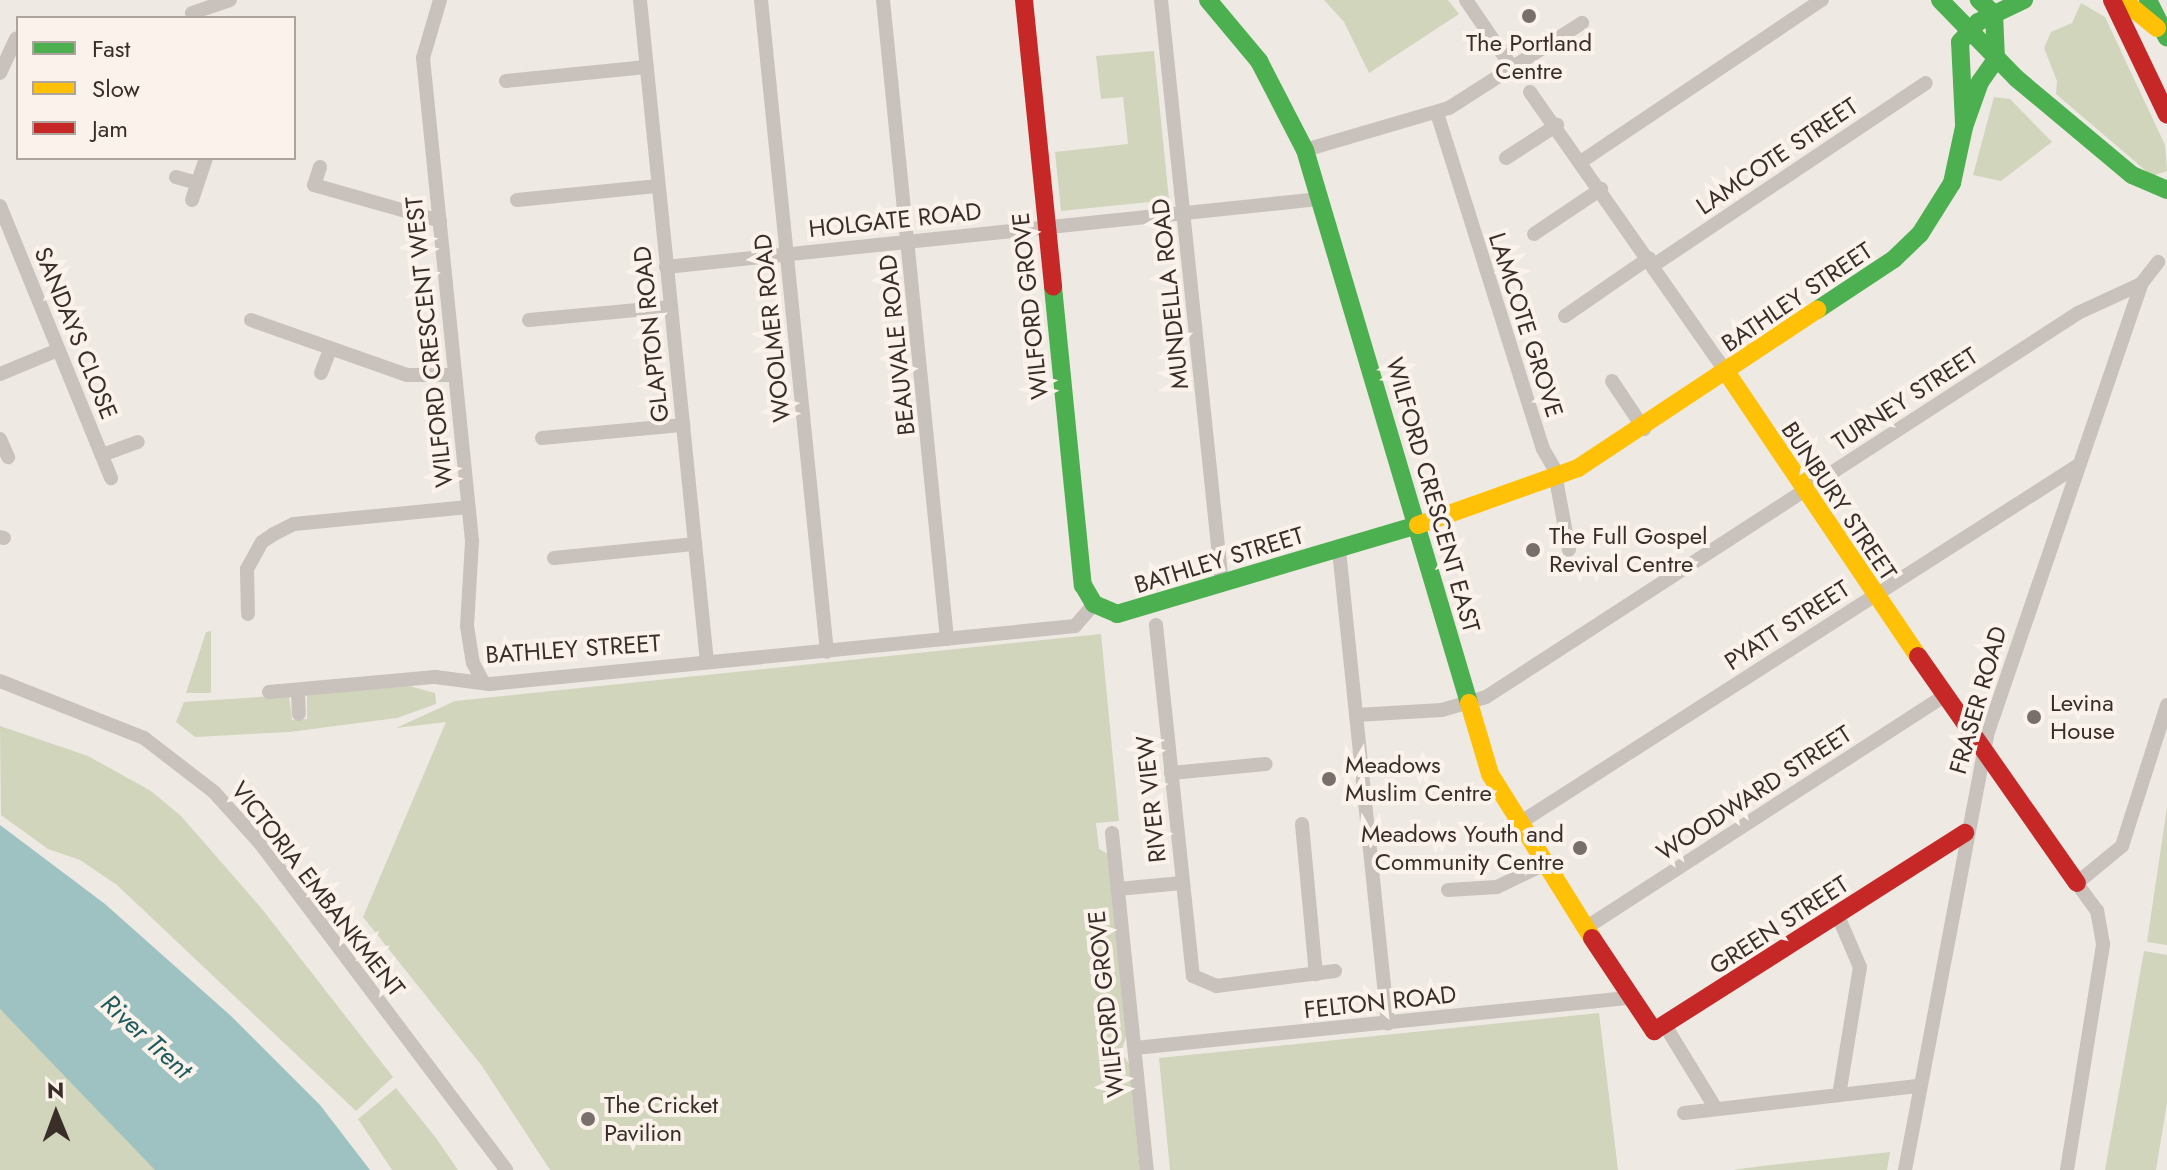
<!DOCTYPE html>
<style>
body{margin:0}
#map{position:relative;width:2167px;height:1170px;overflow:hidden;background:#efe9e3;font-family:Jost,sans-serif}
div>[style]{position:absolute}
.green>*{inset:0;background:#d1d5bc}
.water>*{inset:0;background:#9ec2c1}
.street>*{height:14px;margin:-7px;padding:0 7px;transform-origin:7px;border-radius:7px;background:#c8c1bc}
.fast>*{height:18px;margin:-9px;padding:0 9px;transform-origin:9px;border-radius:9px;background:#4caf50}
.slow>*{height:18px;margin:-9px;padding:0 9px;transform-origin:9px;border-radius:9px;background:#ffc107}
.jam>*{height:18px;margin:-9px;padding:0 9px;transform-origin:9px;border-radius:9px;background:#c62828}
.dots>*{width:22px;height:22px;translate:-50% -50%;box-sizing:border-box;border:4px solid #fbf3eb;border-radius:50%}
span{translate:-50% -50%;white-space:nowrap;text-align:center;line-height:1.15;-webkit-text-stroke:8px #fbf3eb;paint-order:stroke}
.poi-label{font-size:24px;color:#3a2e29}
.left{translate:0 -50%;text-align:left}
.right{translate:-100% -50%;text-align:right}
.street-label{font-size:24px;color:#3a2e29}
.water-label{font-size:26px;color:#1d5b5e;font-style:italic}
.legend{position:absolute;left:16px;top:16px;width:280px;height:144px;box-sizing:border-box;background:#fbf3eb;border:2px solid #aea49d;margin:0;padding:10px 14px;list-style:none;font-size:24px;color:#3a2e29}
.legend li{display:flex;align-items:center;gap:16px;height:40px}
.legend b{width:40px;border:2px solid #aea49d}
.north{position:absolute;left:16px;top:1074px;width:80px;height:80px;-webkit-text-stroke:6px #fbf3eb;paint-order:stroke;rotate:359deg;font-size:22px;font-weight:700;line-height:32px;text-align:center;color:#3a2e29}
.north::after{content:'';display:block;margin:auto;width:28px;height:36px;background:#3a2e29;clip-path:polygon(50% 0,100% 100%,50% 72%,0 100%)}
</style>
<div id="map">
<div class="green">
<i style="clip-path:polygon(1324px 0,1448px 0,1459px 14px,1369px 73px,1344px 22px)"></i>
<i style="clip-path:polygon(2081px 3px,2105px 17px,2165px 145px,2167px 171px,2152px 176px,2056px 94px,2057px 81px,2044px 48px,2051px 32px,2072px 23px)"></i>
<i style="clip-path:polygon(1154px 51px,1169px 200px,1061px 211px,1055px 152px,1128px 144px,1123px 97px,1101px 99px,1096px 56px)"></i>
<i style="clip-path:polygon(1994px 97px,2010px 99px,2052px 142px,2001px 181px,1973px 175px)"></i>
<i style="clip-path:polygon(211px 631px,211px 693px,186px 693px,206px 632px)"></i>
<i style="clip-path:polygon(1101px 634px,1119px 821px,1096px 823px,1099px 849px,1108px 854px,1127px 1034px,1121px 1052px,1129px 1064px,1140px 1170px,550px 1170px,482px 1066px,363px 917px,446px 722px,396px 728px,455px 701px)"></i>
<i style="clip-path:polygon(406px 685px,435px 693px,436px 704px,397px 718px,289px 732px,195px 737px,176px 722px,184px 702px,289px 695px,292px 720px,307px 719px,307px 694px)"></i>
<i style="clip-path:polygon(0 726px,88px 756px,151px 791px,181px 816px,262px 909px,393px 1077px,356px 1111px,117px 885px,80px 860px,48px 849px,1px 815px)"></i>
<i style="clip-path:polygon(2167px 807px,2167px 945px,2147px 942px)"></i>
<i style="clip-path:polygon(2144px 951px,2167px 955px,2167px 1103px,2156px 1170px,2105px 1170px)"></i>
<i style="clip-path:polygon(0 1009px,140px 1148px,156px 1170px,0 1170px)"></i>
<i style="clip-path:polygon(1599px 1013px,1618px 1170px,1170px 1170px,1159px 1058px)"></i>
<i style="clip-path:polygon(396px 1088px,436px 1138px,458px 1170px,392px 1170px,358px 1119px)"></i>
<i style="clip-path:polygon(1890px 1152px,1887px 1170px,1732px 1170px,1762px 1166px)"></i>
</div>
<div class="water">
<i style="clip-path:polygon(0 825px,105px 904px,231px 1016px,320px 1105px,370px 1170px,155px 1170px,0 1009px)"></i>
</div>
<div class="street">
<i style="left:440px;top:0;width:60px;rotate:106.3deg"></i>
<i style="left:423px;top:58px;width:486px;rotate:84.2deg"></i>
<i style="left:472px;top:542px;width:84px;rotate:93.4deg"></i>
<i style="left:467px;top:626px;width:37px;rotate:81deg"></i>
<i style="left:473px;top:663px;width:19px;rotate:62deg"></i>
<i style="left:640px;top:0;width:665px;rotate:84.22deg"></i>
<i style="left:761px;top:0;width:655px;rotate:84.22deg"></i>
<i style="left:883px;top:0;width:642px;rotate:84.28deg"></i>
<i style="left:1161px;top:0;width:587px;rotate:84.04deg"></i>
<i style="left:1466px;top:0;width:83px;rotate:55.7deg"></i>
<i style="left:192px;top:13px;width:40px;rotate:-18.9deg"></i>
<i style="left:0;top:73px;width:38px;rotate:-65deg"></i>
<i style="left:506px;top:81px;width:141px;rotate:-5.7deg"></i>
<i style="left:1530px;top:92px;width:343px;rotate:55deg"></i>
<i style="left:1437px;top:113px;width:352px;rotate:72.5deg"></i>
<i style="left:1543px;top:449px;width:22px;rotate:60deg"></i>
<i style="left:1554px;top:468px;width:83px;rotate:79.6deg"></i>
<i style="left:1305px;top:150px;width:150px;rotate:-16.3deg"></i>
<i style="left:1449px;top:108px;width:158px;rotate:-32.6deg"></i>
<i style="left:1506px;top:158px;width:61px;rotate:-32.9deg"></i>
<i style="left:1582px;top:161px;width:289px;rotate:-33.9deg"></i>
<i style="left:320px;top:167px;width:19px;rotate:108deg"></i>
<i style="left:314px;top:185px;width:131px;rotate:15.9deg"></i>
<i style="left:176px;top:177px;width:22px;rotate:16deg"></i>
<i style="left:192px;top:200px;width:44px;rotate:-71.6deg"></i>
<i style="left:517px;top:200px;width:142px;rotate:-5.7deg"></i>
<i style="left:0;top:206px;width:294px;rotate:67.8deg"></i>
<i style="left:1534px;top:234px;width:81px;rotate:-33.9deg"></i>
<i style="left:1654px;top:265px;width:327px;rotate:-33.8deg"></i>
<i style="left:666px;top:267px;width:658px;rotate:-5.94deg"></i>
<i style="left:1565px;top:316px;width:102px;rotate:-34.6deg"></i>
<i style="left:251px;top:320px;width:165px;rotate:19.4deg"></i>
<i style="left:407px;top:375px;width:47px"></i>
<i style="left:529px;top:320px;width:142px;rotate:-5.3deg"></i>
<i style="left:321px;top:373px;width:26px;rotate:-69deg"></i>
<i style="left:0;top:374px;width:63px;rotate:-22.5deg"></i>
<i style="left:1612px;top:381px;width:58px;rotate:56.3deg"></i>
<i style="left:542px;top:438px;width:142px;rotate:-5.3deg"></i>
<i style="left:0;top:439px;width:20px;rotate:66deg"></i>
<i style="left:102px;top:455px;width:38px;rotate:-20deg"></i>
<i style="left:0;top:537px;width:4px;rotate:14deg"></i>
<i style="left:1339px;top:550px;width:476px;rotate:84.1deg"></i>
<i style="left:554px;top:558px;width:142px;rotate:-5.7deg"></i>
<i style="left:248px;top:614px;width:45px;rotate:-91.3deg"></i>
<i style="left:247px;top:569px;width:31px;rotate:-61deg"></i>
<i style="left:262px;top:542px;width:14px;rotate:-34deg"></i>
<i style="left:274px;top:534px;width:22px;rotate:-27deg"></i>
<i style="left:294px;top:524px;width:175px;rotate:-5.6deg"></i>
<i style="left:1156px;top:625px;width:353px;rotate:84deg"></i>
<i style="left:1193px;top:976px;width:25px;rotate:23deg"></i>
<i style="left:1216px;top:986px;width:120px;rotate:-7.2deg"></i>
<i style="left:0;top:681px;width:155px;rotate:21.6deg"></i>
<i style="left:144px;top:738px;width:88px;rotate:37.6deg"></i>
<i style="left:214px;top:792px;width:69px;rotate:48deg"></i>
<i style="left:260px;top:843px;width:409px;rotate:53deg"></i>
<i style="left:298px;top:690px;width:24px;rotate:88deg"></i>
<i style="left:269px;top:692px;width:167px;rotate:-5.2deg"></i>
<i style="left:435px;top:677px;width:55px;rotate:7.3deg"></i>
<i style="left:490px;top:684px;width:588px;rotate:-5.66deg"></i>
<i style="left:1075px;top:626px;width:29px;rotate:-49deg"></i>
<i style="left:1356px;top:715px;width:86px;rotate:-3.3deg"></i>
<i style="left:1442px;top:710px;width:46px;rotate:-16.5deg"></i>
<i style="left:1486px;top:697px;width:706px;rotate:-32.97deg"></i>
<i style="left:2078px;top:313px;width:69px;rotate:-24.7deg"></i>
<i style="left:1171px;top:773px;width:95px;rotate:-5.4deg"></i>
<i style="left:1521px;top:822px;width:660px;rotate:-32.63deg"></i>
<i style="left:1302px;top:824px;width:151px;rotate:84.7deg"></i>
<i style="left:1112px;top:833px;width:339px;rotate:84.1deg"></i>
<i style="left:1118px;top:889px;width:64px;rotate:-5.4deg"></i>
<i style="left:1448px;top:890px;width:49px;rotate:-3.5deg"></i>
<i style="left:1497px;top:887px;width:55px;rotate:-25.6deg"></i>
<i style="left:1838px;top:916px;width:56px;rotate:66.7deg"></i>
<i style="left:1860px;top:967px;width:130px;rotate:99.3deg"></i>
<i style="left:1587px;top:927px;width:425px;rotate:-32.9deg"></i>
<i style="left:1666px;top:1027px;width:96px;rotate:58.6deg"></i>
<i style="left:1135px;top:1048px;width:497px;rotate:-5.8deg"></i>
<i style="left:1684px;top:1113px;width:237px;rotate:-6.6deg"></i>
<i style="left:1905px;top:1170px;width:443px;rotate:-79.3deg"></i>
<i style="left:1987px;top:735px;width:477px;rotate:-71.1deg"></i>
<i style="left:2141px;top:284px;width:28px;rotate:-52deg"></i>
<i style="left:2067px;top:1170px;width:229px;rotate:-80.9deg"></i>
<i style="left:2103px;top:944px;width:34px;rotate:-100deg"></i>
<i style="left:2097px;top:911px;width:34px;rotate:-126deg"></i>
<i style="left:2077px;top:883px;width:58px;rotate:-39.4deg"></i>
<i style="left:2122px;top:846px;width:148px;rotate:-72.3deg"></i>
</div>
<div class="fast">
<i style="left:1208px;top:0;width:80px;rotate:50.1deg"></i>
<i style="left:1259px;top:61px;width:100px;rotate:62.7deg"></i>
<i style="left:1305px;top:150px;width:577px;rotate:73.48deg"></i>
<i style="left:1940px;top:0;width:109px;rotate:45.7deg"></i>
<i style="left:2016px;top:78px;width:151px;rotate:39.9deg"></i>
<i style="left:2132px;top:175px;width:38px;rotate:23deg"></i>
<i style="left:2148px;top:0;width:42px;rotate:63.4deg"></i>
<i style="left:1964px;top:123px;width:81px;rotate:-92.8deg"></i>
<i style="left:1960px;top:42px;width:27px;rotate:-48deg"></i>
<i style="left:1978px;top:22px;width:51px;rotate:-25.6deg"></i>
<i style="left:1053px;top:287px;width:300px;rotate:84.3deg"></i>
<i style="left:1083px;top:585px;width:22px;rotate:60deg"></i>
<i style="left:1094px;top:604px;width:25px;rotate:23deg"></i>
<i style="left:1117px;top:614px;width:314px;rotate:-16.5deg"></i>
<i style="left:1817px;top:310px;width:92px;rotate:-33.5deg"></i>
<i style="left:1894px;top:259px;width:36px;rotate:-44deg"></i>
<i style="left:1920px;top:234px;width:60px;rotate:-57.9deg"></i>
<i style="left:1952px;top:183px;width:57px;rotate:-77.9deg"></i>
<i style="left:1964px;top:127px;width:48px;rotate:-70.4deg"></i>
<i style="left:1980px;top:82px;width:28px;rotate:-55deg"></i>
<i style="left:1996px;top:59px;width:45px;rotate:-92.5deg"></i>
<i style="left:1994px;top:14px;width:21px;rotate:-137deg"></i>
</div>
<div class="slow">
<i style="left:2123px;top:0;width:44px;rotate:39.5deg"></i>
<i style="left:1727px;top:373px;width:341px;rotate:56deg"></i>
<i style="left:1418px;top:525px;width:170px;rotate:-19.6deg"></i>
<i style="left:1578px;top:468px;width:287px;rotate:-33.5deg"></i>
<i style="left:1469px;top:703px;width:74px;rotate:73.5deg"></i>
<i style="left:1490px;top:774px;width:193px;rotate:58.1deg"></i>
</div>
<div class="jam">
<i style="left:1024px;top:0;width:288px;rotate:84.2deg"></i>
<i style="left:2112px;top:0;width:127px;rotate:64.4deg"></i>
<i style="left:1918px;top:656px;width:277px;rotate:55deg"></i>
<i style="left:1592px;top:938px;width:112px;rotate:56.3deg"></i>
<i style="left:1654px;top:1031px;width:369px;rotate:-32.5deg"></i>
</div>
<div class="dots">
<i style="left:1529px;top:16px;background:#796f6a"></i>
<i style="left:1533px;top:550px;background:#796f6a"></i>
<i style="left:2034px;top:717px;background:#796f6a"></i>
<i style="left:1329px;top:779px;background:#796f6a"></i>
<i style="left:1580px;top:848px;background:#796f6a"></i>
<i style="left:588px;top:1119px;background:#796f6a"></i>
</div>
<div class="poi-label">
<span style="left:1529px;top:57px">The Portland<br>Centre</span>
<span class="left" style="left:1549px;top:550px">The Full Gospel<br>Revival Centre</span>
<span class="left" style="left:2050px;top:717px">Levina<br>House</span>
<span class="left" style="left:1345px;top:779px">Meadows<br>Muslim Centre</span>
<span class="right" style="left:1564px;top:848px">Meadows Youth and<br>Community Centre</span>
<span class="left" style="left:604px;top:1119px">The Cricket<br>Pavilion</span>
</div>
<div class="street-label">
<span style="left:1777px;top:156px;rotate:-34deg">LAMCOTE STREET</span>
<span style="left:895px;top:220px;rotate:-6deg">HOLGATE ROAD</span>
<span style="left:1170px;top:294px;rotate:-96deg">MUNDELLA ROAD</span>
<span style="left:1797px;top:297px;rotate:-34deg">BATHLEY STREET</span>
<span style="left:1030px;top:306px;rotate:-96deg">WILFORD GROVE</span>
<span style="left:1526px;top:325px;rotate:72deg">LAMCOTE GROVE</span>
<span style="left:772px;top:328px;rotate:-96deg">WOOLMER ROAD</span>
<span style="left:76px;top:333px;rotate:68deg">SANDAYS CLOSE</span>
<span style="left:651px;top:334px;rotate:-96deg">GLAPTON ROAD</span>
<span style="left:429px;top:342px;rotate:-96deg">WILFORD CRESCENT WEST</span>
<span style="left:897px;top:345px;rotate:-96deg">BEAUVALE ROAD</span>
<span style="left:1905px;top:399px;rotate:-33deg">TURNEY STREET</span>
<span style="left:1433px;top:495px;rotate:74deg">WILFORD CRESCENT EAST</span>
<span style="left:1839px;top:501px;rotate:56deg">BUNBURY STREET</span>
<span style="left:1219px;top:560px;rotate:-17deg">BATHLEY STREET</span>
<span style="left:1787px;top:625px;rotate:-33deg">PYATT STREET</span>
<span style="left:573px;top:649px;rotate:-4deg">BATHLEY STREET</span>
<span style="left:1978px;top:700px;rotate:-74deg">FRASER ROAD</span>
<span style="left:1754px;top:793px;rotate:-33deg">WOODWARD STREET</span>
<span style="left:1151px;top:799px;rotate:-96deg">RIVER VIEW</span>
<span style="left:318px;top:889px;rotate:52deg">VICTORIA EMBANKMENT</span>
<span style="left:1779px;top:925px;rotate:-33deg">GREEN STREET</span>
<span style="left:1380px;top:1002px;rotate:-6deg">FELTON ROAD</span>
<span style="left:1106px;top:1004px;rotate:-96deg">WILFORD GROVE</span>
</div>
<div class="water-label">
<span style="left:146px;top:1037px;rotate:42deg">River Trent</span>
</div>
<ul class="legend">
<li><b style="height:10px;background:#4caf50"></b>Fast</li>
<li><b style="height:10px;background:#ffc107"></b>Slow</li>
<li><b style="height:10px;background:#c62828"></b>Jam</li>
</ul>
<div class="north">N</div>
</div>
